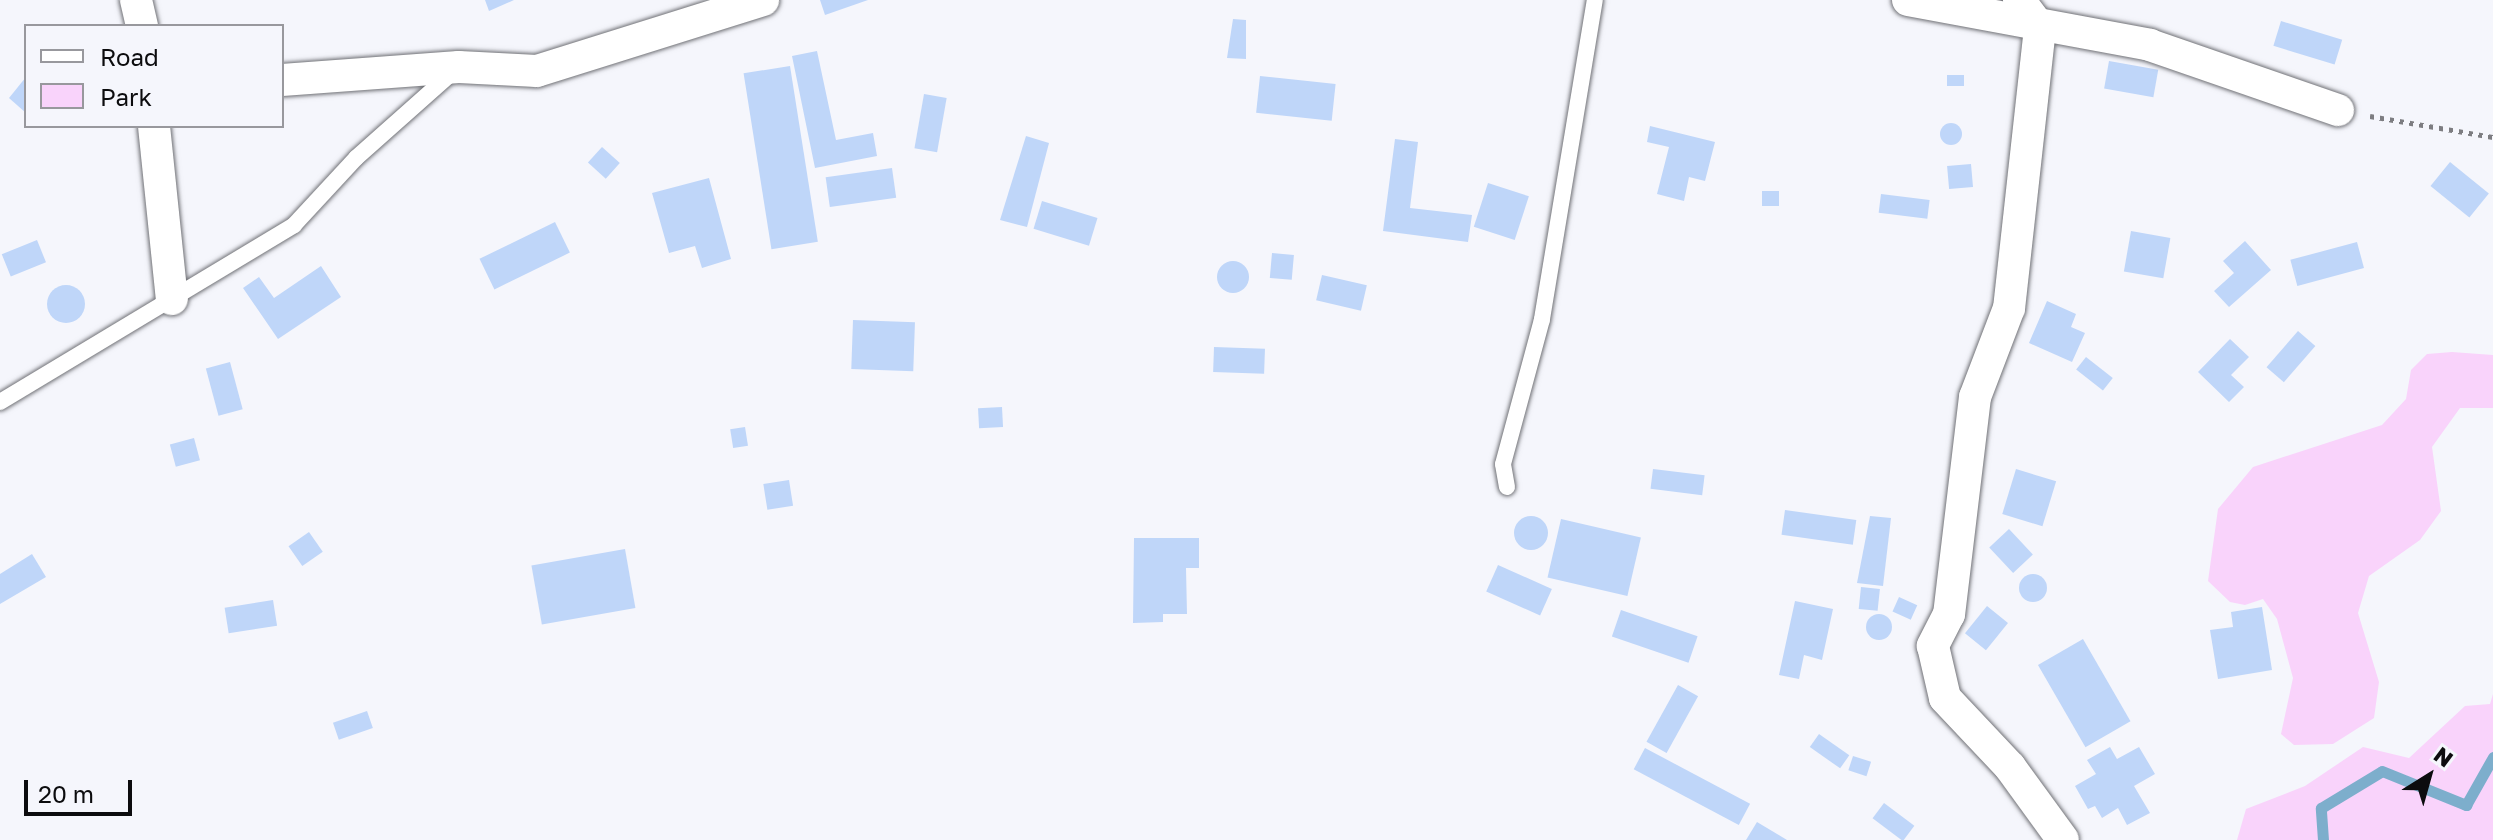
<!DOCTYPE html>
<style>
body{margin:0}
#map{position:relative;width:2493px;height:840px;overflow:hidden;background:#f5f6fc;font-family:"Golos Text",sans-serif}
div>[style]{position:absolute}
.green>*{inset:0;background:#f9d3fb}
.stream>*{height:11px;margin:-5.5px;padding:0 5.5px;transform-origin:5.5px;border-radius:5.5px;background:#7daecc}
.building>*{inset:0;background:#bfd6f9;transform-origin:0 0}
.round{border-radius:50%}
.path>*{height:5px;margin-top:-2.5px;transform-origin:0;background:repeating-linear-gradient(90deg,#7d7d81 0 4px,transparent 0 10px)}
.roads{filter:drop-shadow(0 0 2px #707176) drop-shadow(0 0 2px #707176)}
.lane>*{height:16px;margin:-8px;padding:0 8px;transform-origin:8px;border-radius:8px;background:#fff}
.street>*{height:32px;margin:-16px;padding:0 16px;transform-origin:16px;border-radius:16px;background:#fff}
span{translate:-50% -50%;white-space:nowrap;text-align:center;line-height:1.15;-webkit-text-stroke:6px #f5f6fc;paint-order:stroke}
.legend{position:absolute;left:24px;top:24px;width:260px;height:104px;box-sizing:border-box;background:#f5f6fc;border:2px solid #98989d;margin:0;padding:10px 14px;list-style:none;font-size:24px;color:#0c0c0e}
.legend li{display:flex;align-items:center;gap:16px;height:40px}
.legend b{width:40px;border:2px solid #98989d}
.north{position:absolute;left:2389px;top:736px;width:80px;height:80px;-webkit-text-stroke:6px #f5f6fc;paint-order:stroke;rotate:37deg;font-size:22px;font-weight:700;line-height:32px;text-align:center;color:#0c0c0e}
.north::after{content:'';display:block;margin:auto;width:28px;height:36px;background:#0c0c0e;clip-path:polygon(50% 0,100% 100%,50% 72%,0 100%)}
.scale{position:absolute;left:24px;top:780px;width:108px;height:36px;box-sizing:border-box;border:4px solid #0c0c0e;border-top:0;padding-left:10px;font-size:24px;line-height:28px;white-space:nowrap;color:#0c0c0e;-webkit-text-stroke:6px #f5f6fc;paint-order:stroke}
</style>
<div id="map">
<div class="green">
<i style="clip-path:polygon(2452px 352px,2493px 355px,2493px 408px,2460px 408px,2432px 447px,2441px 511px,2420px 540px,2369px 576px,2358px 613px,2379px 682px,2374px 718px,2333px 744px,2294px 745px,2281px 734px,2293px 678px,2277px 619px,2263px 599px,2245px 605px,2230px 602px,2208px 581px,2218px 509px,2253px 467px,2382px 425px,2406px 399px,2411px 370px,2427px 354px)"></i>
<i style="clip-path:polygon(2493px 694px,2493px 840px,2237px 840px,2246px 809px,2305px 786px,2363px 747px,2409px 758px,2465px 706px,2490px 704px)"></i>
</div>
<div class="stream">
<i style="left:2323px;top:840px;width:32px;rotate:-94deg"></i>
<i style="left:2321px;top:808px;width:71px;rotate:-31.2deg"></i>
<i style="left:2382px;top:771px;width:91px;rotate:22deg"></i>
<i style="left:2466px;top:805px;width:55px;rotate:-60.6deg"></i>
</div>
<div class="building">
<i style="clip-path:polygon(485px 0,514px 0,489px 11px)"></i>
<i style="clip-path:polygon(820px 0,868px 0,825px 15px)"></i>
<i style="clip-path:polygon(1233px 19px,1246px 20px,1246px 59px,1227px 58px)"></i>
<i style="left:2281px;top:21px;width:64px;height:26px;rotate:17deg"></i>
<i style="clip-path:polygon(817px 51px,836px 140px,873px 133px,877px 156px,815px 168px,792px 56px)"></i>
<i style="left:2109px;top:61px;width:50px;height:28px;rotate:10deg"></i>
<i style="left:790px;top:66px;width:178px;height:47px;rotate:81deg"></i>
<i style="left:1947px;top:75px;width:17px;height:11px"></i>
<i style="left:1260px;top:76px;width:76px;height:37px;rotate:6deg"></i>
<i style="clip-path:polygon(26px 77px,26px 113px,9px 98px)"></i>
<i style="left:924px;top:94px;width:23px;height:55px;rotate:10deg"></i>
<i class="round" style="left:1940px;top:123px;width:22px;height:22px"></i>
<i style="clip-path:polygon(1650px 126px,1715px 142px,1705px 181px,1689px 177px,1684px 201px,1657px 194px,1669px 147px,1647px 142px)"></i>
<i style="clip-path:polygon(1026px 136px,1049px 143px,1027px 227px,1000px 220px)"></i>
<i style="clip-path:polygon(1395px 139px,1418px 142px,1410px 208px,1472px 215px,1468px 242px,1383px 231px)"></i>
<i style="left:602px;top:147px;width:24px;height:21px;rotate:42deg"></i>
<i style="left:2450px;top:162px;width:50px;height:31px;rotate:39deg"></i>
<i style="left:1971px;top:164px;width:23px;height:24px;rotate:85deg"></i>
<i style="left:892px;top:168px;width:30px;height:67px;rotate:82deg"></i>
<i style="clip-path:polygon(709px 178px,731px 259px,702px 268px,695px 246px,669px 253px,652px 193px)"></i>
<i style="left:1488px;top:183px;width:43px;height:46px;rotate:18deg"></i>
<i style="left:1762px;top:191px;width:17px;height:15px"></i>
<i style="left:1881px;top:194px;width:49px;height:19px;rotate:7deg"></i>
<i style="left:1042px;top:201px;width:58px;height:29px;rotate:17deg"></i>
<i style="left:555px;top:222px;width:34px;height:84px;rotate:64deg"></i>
<i style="left:2131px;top:231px;width:40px;height:41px;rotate:10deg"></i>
<i style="left:37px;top:240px;width:24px;height:38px;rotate:68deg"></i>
<i style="clip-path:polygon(2245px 241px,2271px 270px,2229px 307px,2214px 291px,2234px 273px,2223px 261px)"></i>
<i style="left:2357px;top:242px;width:27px;height:69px;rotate:75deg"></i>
<i style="left:1272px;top:253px;width:22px;height:25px;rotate:5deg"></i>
<i class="round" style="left:1217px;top:261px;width:32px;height:32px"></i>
<i style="clip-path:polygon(321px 266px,341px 297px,278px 339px,243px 288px,259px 277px,274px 298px)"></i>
<i style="left:1322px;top:275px;width:46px;height:26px;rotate:13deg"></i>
<i class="round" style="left:47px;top:285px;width:38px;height:38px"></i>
<i style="clip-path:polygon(2047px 301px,2076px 314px,2071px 327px,2085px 333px,2072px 362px,2029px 343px)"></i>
<i style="left:853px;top:320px;width:62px;height:49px;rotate:2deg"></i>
<i style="left:2298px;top:331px;width:23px;height:48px;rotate:41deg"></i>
<i style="clip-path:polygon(2230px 339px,2249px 357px,2231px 375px,2244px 387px,2229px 402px,2198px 372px)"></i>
<i style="left:1214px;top:347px;width:51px;height:25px;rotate:2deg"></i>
<i style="left:2086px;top:357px;width:34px;height:16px;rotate:38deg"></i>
<i style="left:230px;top:362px;width:49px;height:25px;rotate:75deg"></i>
<i style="left:1002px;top:407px;width:20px;height:24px;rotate:87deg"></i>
<i style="left:745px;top:427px;width:19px;height:15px;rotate:81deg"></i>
<i style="left:194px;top:438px;width:23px;height:25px;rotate:75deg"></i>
<i style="left:1653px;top:469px;width:52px;height:20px;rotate:7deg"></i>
<i style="left:2016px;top:469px;width:42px;height:47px;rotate:17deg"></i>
<i style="left:789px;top:480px;width:26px;height:26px;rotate:81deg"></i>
<i style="left:1785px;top:510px;width:72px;height:25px;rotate:8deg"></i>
<i style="clip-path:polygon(1870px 516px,1891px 518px,1883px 586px,1857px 583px)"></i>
<i class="round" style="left:1514px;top:516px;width:34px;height:34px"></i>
<i style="left:1561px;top:519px;width:82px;height:60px;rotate:13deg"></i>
<i style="left:2009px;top:529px;width:35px;height:27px;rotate:47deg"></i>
<i style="left:309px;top:532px;width:24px;height:25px;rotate:55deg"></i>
<i style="clip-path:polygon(1134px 538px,1199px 538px,1199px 568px,1186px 568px,1187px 614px,1163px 614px,1163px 622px,1133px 623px)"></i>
<i style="left:625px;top:549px;width:60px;height:95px;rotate:80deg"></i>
<i style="clip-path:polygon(32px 554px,46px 577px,0 604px,0 574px)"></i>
<i style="left:1498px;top:565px;width:59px;height:29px;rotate:24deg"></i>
<i class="round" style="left:2019px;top:574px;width:28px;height:28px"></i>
<i style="left:1861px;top:587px;width:19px;height:22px;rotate:6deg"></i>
<i style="left:1899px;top:597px;width:20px;height:16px;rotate:24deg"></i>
<i style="left:273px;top:600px;width:26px;height:49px;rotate:81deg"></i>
<i style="clip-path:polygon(1795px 601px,1833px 609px,1822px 660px,1804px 655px,1799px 679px,1779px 675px)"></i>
<i style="left:1987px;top:606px;width:27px;height:35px;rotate:39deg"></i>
<i style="clip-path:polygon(2262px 607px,2272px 670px,2218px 679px,2210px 630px,2233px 627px,2231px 612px)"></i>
<i style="left:1621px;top:610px;width:81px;height:28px;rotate:19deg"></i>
<i class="round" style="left:1866px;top:614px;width:26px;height:26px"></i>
<i style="left:2083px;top:639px;width:95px;height:52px;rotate:60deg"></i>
<i style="left:1678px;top:685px;width:23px;height:65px;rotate:29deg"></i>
<i style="left:367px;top:711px;width:18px;height:36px;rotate:71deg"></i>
<i style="left:1819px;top:734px;width:37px;height:16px;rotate:35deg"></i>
<i style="clip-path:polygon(2110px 747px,2117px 759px,2139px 747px,2155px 774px,2134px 786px,2150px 813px,2127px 825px,2118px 808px,2102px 818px,2095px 806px,2088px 809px,2075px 786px,2096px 774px,2087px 760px)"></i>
<i style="left:1645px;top:748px;width:119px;height:24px;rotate:28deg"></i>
<i style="left:1853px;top:756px;width:19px;height:15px;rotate:18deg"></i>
<i style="left:1884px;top:803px;width:38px;height:19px;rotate:37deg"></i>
<i style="clip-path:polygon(1757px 822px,1787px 840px,1746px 840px)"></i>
</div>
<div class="path">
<i style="left:2370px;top:116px;width:125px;rotate:9.7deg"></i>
</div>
<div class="roads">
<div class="lane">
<i style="left:0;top:402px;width:343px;rotate:-31deg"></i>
<i style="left:294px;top:225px;width:91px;rotate:-47.2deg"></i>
<i style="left:356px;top:158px;width:131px;rotate:-41.6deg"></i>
<i style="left:1507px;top:487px;width:23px;rotate:-100deg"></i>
<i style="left:1503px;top:464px;width:150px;rotate:-74.9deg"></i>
<i style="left:1542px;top:319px;width:323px;rotate:-80.6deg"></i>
</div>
<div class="street">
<i style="left:136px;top:0;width:27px;rotate:77deg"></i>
<i style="left:1908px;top:0;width:246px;rotate:10.5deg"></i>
<i style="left:2150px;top:45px;width:199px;rotate:19.1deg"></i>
<i style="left:2019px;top:0;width:35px;rotate:53deg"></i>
<i style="left:2040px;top:28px;width:282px;rotate:96.3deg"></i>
<i style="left:2009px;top:308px;width:95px;rotate:110.9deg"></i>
<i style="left:1975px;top:397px;width:219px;rotate:96.8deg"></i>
<i style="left:1949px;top:614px;width:36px;rotate:117deg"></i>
<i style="left:1933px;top:646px;width:53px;rotate:77deg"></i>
<i style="left:1945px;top:698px;width:95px;rotate:46.7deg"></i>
<i style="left:2010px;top:767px;width:90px;rotate:54deg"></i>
<i style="left:282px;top:80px;width:177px;rotate:-4.2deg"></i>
<i style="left:459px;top:67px;width:78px;rotate:2.9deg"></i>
<i style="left:537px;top:71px;width:237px;rotate:-17.4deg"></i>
<i style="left:154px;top:126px;width:174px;rotate:84.1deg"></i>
</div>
</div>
<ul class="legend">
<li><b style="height:10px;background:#fff"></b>Road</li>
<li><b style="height:22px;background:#f9d3fb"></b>Park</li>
</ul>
<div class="north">N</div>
<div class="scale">20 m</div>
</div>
